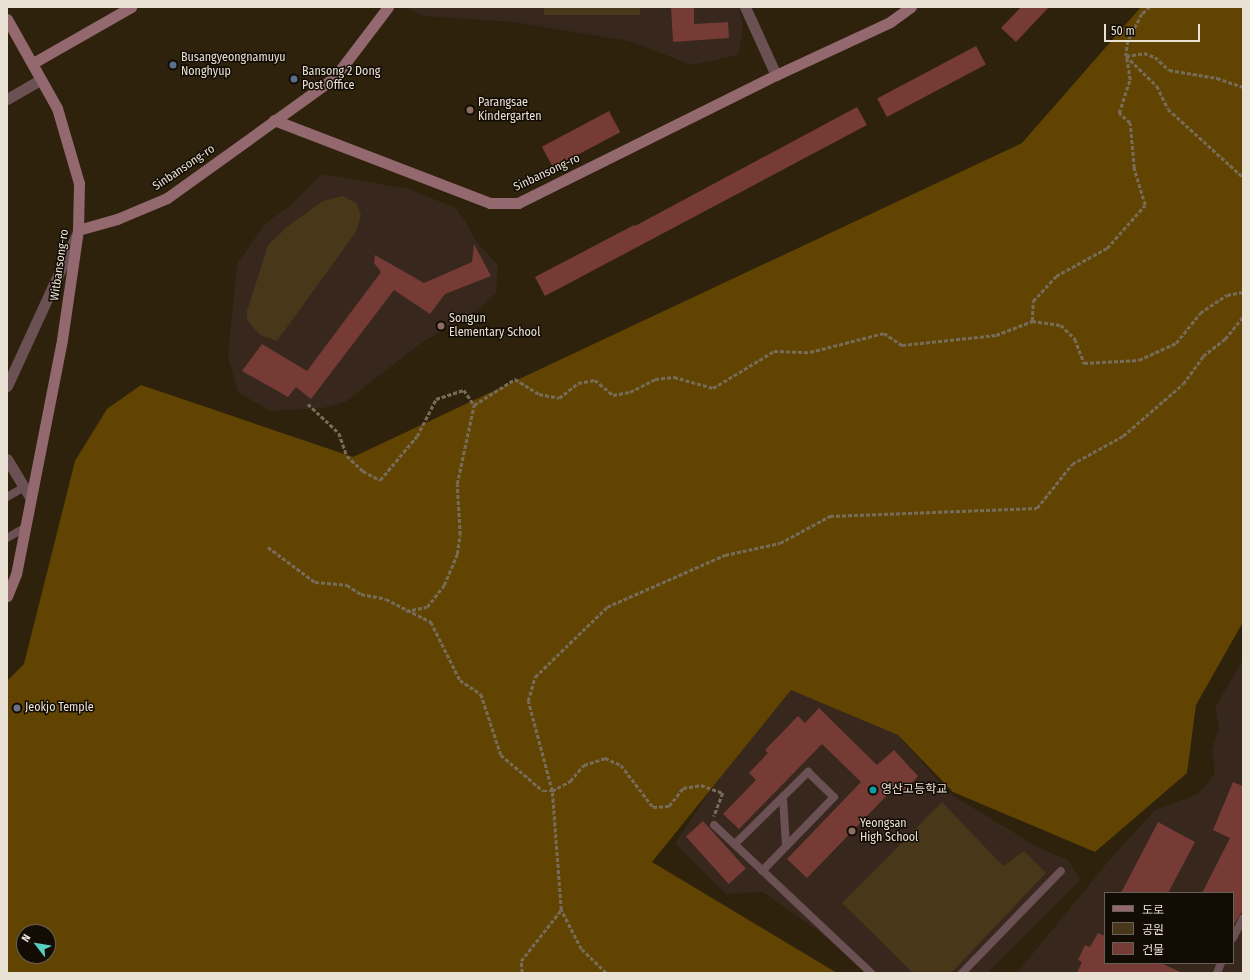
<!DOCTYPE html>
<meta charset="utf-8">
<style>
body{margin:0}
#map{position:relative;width:1250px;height:980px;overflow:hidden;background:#2e220c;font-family:"Fira Sans Condensed","Noto Sans KR",sans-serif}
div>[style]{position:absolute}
.education>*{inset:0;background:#37271d}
.green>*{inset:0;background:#483719;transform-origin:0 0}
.forest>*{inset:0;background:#614402}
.building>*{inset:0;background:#753b34;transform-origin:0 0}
.path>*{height:2.5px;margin-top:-1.25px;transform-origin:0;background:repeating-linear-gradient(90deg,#766c59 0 4px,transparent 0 6px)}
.service>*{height:8px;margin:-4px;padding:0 4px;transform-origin:4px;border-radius:4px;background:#6b5054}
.minor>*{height:11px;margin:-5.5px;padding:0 5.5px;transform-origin:5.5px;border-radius:5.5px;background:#6b5054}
.secondary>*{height:11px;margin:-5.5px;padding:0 5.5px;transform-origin:5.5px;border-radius:5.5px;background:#93686f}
.dots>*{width:11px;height:11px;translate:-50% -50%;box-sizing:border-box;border:2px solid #120c05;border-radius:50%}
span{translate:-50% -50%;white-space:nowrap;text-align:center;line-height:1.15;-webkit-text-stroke:3px #120c05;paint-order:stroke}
.poi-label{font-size:12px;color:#e9e1d4}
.left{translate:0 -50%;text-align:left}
.street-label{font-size:12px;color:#e9e1d4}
.frame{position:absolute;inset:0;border:8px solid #e9e1d4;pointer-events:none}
.legend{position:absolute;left:1104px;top:892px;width:130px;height:72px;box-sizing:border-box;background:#120c05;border:1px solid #686158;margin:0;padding:5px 7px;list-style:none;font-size:12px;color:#e9e1d4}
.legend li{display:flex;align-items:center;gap:8px;height:20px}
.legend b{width:20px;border:1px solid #686158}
.north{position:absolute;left:16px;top:924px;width:40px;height:40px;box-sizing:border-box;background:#120c05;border:1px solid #686158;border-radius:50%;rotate:301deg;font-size:11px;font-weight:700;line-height:16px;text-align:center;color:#e9e1d4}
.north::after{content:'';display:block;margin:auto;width:14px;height:18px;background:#58cec0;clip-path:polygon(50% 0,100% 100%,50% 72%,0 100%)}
.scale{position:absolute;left:1104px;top:24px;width:96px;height:18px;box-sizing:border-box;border:2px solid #e9e1d4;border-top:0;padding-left:5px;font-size:12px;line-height:14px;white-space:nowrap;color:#e9e1d4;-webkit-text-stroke:3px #120c05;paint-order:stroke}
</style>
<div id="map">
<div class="education">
<i style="clip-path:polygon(404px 7px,739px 7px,743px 31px,738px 55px,692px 65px,629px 41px,514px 22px,425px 16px)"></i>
<i style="clip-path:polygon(322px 174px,409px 189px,456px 208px,468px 225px,474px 239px,498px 265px,496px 293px,473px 314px,424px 341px,345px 402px,323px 408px,270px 411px,238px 392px,228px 357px,237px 264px,264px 225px,295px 201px)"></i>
<i style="clip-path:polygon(evenodd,1243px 660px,1243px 973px,1017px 973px,1111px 858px,1155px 810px,1198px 794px,1215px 773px,1212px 750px,1219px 728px,1215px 707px,1243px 660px,1105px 893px,1233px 893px,1233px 963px,1105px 963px,1105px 893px)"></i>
<i style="clip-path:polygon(796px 684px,898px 735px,950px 794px,1041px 849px,1068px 860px,1080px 880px,987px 973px,867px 973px,817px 930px,763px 892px,726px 894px,675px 843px,715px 784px)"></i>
</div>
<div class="green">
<i style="left:544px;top:7px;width:96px;height:8px"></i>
<i style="clip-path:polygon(343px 196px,356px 203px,361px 215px,356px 232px,277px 341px,260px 335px,247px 320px,247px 311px,268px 245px,288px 226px,323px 201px)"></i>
<i style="clip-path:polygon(942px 802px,1003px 866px,1024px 851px,1046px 873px,951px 973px,913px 973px,842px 903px)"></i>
</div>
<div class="forest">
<i style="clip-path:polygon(evenodd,1141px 7px,1243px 7px,1243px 622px,1196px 705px,1187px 773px,1095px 852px,953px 792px,898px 735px,791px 690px,652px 862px,837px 973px,7px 973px,7px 681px,24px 664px,75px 461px,107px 409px,141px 385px,353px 457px,1022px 143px,1141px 7px,24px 932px,48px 932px,48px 956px,24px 956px,24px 932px)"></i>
</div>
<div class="building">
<i style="clip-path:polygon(671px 7px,694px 7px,694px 24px,728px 22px,729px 38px,673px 42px)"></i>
<i style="clip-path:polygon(1021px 7px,1049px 7px,1016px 42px,1001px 28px)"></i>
<i style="left:976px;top:46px;width:21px;height:112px;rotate:62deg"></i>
<i style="clip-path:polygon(857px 107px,867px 125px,545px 296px,535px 277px,634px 225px,635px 226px)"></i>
<i style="left:609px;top:111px;width:24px;height:76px;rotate:62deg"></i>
<i style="clip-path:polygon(474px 244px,491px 276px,445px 294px,430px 314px,394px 290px,311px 399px,296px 387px,288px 397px,242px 371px,262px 344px,307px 371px,381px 272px,374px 263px,375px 255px,424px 283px,472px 262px)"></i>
<i style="clip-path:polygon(819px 708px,877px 765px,894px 750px,918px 776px,904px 793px,896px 786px,807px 878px,787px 859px,861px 782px,822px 744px,739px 829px,723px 814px,756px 780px,749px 773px,768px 753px,765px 750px,798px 716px,805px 723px)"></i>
<i style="clip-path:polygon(1233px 782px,1243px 786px,1243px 910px,1233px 926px,1233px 893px,1202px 893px,1230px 838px,1213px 830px)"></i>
<i style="left:703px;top:821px;width:64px;height:23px;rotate:48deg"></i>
<i style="clip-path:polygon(1158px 822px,1195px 842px,1168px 893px,1121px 893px)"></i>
<i style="clip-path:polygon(1098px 933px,1105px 936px,1105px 963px,1161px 963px,1182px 973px,1077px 973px,1082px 962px,1078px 960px,1085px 945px,1090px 947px)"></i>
</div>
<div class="path">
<i style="left:1150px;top:7px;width:11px;rotate:139deg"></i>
<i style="left:1142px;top:14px;width:30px;rotate:117deg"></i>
<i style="left:1128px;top:41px;width:15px;rotate:98deg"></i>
<i style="left:1126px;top:56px;width:43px;rotate:44.1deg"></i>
<i style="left:1157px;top:86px;width:25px;rotate:64deg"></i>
<i style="left:1168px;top:109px;width:101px;rotate:42.2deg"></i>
<i style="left:1032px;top:321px;width:20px;rotate:-87deg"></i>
<i style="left:1033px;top:301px;width:34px;rotate:-47deg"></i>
<i style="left:1056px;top:276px;width:58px;rotate:-28.8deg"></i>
<i style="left:1107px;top:248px;width:57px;rotate:-48.5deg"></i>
<i style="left:1145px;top:205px;width:39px;rotate:-107deg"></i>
<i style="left:1134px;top:168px;width:45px;rotate:-95.1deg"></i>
<i style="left:1130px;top:123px;width:15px;rotate:-138deg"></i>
<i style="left:1119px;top:113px;width:35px;rotate:-72deg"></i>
<i style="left:1130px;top:80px;width:24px;rotate:-99deg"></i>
<i style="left:1126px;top:56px;width:18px;rotate:-9deg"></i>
<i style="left:1144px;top:53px;width:12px;rotate:20deg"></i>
<i style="left:1155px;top:57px;width:19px;rotate:43deg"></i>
<i style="left:1169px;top:70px;width:49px;rotate:9.5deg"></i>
<i style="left:1217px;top:78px;width:28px;rotate:19deg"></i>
<i style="left:308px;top:404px;width:42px;rotate:43.1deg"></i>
<i style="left:339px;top:433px;width:24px;rotate:71deg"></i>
<i style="left:347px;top:456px;width:22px;rotate:43deg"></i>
<i style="left:363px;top:471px;width:19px;rotate:28deg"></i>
<i style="left:380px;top:480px;width:57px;rotate:-49.9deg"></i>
<i style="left:417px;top:436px;width:42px;rotate:-62.8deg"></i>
<i style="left:436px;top:399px;width:29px;rotate:-18deg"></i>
<i style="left:464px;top:390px;width:18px;rotate:56deg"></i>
<i style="left:268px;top:547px;width:59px;rotate:36.7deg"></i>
<i style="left:315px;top:582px;width:32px;rotate:5deg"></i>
<i style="left:347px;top:585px;width:17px;rotate:33deg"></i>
<i style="left:361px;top:594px;width:25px;rotate:11deg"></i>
<i style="left:386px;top:599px;width:51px;rotate:27.1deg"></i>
<i style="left:431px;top:622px;width:65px;rotate:63.4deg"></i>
<i style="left:460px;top:680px;width:25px;rotate:34deg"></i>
<i style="left:481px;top:694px;width:64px;rotate:71.8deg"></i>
<i style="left:501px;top:755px;width:55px;rotate:40.6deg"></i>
<i style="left:543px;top:791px;width:9px"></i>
<i style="left:552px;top:791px;width:21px;rotate:-29deg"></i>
<i style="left:570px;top:781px;width:21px;rotate:-49deg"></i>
<i style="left:584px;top:765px;width:22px;rotate:-18deg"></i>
<i style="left:605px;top:758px;width:17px;rotate:24deg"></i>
<i style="left:621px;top:765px;width:53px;rotate:52.7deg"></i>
<i style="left:653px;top:807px;width:16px;rotate:-4deg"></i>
<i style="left:669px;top:806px;width:23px;rotate:-52deg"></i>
<i style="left:683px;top:788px;width:18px;rotate:-9deg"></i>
<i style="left:701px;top:785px;width:23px;rotate:20deg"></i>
<i style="left:723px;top:793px;width:25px;rotate:111deg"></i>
<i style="left:406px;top:611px;width:21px;rotate:-11deg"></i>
<i style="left:427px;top:607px;width:28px;rotate:-52deg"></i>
<i style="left:444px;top:585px;width:34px;rotate:-67deg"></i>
<i style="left:457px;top:554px;width:19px;rotate:-81deg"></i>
<i style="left:460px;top:535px;width:51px;rotate:-93.4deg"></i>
<i style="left:457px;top:484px;width:81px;rotate:-77.9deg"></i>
<i style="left:474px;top:405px;width:49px;rotate:-32.4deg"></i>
<i style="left:515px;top:379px;width:28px;rotate:32deg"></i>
<i style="left:539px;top:394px;width:20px;rotate:11deg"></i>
<i style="left:559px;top:398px;width:24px;rotate:-38deg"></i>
<i style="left:578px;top:383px;width:17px;rotate:-10deg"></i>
<i style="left:595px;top:380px;width:23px;rotate:40deg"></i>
<i style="left:613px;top:395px;width:17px;rotate:-10deg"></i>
<i style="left:630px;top:392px;width:28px;rotate:-27deg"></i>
<i style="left:655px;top:379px;width:19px;rotate:-6deg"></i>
<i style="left:674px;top:377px;width:41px;rotate:15.8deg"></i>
<i style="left:713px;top:388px;width:71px;rotate:-31.2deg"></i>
<i style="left:774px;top:351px;width:36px;rotate:2deg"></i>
<i style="left:810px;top:352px;width:76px;rotate:-14.4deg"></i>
<i style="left:884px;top:333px;width:22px;rotate:34deg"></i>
<i style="left:902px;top:345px;width:95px;rotate:-6.1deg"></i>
<i style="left:996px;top:335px;width:39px;rotate:-21deg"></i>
<i style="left:1032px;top:321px;width:29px;rotate:8deg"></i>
<i style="left:1061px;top:325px;width:20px;rotate:45deg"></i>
<i style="left:1075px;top:339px;width:26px;rotate:69deg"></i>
<i style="left:1084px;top:363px;width:55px;rotate:-3.1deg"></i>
<i style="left:1139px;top:360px;width:41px;rotate:-24.7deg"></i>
<i style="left:1176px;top:343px;width:38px;rotate:-51deg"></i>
<i style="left:1200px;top:313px;width:32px;rotate:-34deg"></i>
<i style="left:1227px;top:295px;width:16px;rotate:-11deg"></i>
<i style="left:522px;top:973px;width:12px;rotate:-95deg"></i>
<i style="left:521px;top:961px;width:65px;rotate:-51.9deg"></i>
<i style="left:606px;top:973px;width:35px;rotate:-136deg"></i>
<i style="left:581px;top:949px;width:44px;rotate:-117.1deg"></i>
<i style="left:561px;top:910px;width:119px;rotate:-94.3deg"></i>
<i style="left:552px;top:791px;width:93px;rotate:-104.9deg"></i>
<i style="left:528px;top:701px;width:25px;rotate:-74deg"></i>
<i style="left:535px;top:677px;width:100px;rotate:-44.2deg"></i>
<i style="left:607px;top:607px;width:129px;rotate:-23.8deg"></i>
<i style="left:725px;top:555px;width:56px;rotate:-12.3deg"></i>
<i style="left:780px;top:543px;width:57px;rotate:-28.4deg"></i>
<i style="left:830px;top:516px;width:207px;rotate:-2.2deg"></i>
<i style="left:1037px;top:508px;width:56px;rotate:-51.5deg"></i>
<i style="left:1072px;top:464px;width:58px;rotate:-28.8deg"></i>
<i style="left:1123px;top:436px;width:79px;rotate:-40.9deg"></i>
<i style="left:1183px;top:384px;width:34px;rotate:-54deg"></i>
<i style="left:1203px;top:356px;width:28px;rotate:-38deg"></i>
<i style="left:1225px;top:339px;width:28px;rotate:-51deg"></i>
</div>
<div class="service">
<i style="left:7px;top:497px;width:20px;rotate:-30deg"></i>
<i style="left:7px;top:538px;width:22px;rotate:-30deg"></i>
<i style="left:783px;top:798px;width:48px;rotate:86.4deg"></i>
<i style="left:714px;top:825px;width:216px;rotate:43.3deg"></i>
<i style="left:735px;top:844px;width:103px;rotate:-44.6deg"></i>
<i style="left:808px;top:772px;width:36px;rotate:44deg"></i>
<i style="left:834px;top:797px;width:103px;rotate:134.2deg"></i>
<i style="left:1233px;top:938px;width:22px;rotate:-63deg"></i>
<i style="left:962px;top:973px;width:142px;rotate:-45.9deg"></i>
<i style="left:1217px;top:973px;width:11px;rotate:-68deg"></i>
</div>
<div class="minor">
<i style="left:745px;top:7px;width:75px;rotate:65.5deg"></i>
<i style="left:7px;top:99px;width:39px;rotate:-30deg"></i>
<i style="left:7px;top:386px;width:165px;rotate:-65.3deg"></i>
<i style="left:7px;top:459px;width:44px;rotate:58.8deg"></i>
</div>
<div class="secondary">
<i style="left:7px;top:19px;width:102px;rotate:60.7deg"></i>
<i style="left:57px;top:108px;width:78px;rotate:73.7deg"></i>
<i style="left:79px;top:183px;width:47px;rotate:91.2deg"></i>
<i style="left:78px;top:230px;width:111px;rotate:98.3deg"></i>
<i style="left:62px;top:340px;width:238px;rotate:101.1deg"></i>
<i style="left:16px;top:574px;width:24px;rotate:112deg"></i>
<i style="left:33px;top:63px;width:113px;rotate:-29.7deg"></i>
<i style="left:274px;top:120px;width:231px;rotate:21deg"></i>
<i style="left:490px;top:203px;width:28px"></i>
<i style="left:518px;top:203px;width:288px;rotate:-26.4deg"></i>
<i style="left:776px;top:75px;width:126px;rotate:-24.9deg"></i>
<i style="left:890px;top:22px;width:26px;rotate:-36deg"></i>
<i style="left:78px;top:230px;width:41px;rotate:-15.8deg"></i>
<i style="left:117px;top:219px;width:54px;rotate:-22.8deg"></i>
<i style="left:167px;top:198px;width:206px;rotate:-35.7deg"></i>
<i style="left:334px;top:78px;width:89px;rotate:-52.7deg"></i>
</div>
<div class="dots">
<i style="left:173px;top:65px;background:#5c6f8a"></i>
<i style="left:294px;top:79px;background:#5c6f8a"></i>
<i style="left:470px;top:110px;background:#8d6e63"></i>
<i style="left:441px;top:326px;background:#8d6e63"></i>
<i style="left:17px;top:708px;background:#6b7280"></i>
<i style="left:873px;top:790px;background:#0f9aa8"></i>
<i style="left:852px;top:831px;background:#8d6e63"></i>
</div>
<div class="poi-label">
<span class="left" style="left:181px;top:65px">Busangyeongnamuyu<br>Nonghyup</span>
<span class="left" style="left:302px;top:79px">Bansong 2 Dong<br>Post Office</span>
<span class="left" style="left:478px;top:110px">Parangsae<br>Kindergarten</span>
<span class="left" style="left:449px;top:326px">Songun<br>Elementary School</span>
<span class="left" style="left:25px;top:708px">Jeokjo Temple</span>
<span class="left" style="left:881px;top:790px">영산고등학교</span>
<span class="left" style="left:860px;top:831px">Yeongsan<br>High School</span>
</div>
<div class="street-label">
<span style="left:184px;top:168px;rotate:-34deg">Sinbansong-ro</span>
<span style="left:547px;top:173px;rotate:-25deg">Sinbansong-ro</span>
<span style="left:60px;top:265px;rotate:-82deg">Witbansong-ro</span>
</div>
<div class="frame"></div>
<ul class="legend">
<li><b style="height:5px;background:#93686f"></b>도로</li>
<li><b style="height:11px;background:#483719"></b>공원</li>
<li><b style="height:11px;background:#753b34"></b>건물</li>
</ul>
<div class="north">N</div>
<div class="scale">50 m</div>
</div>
